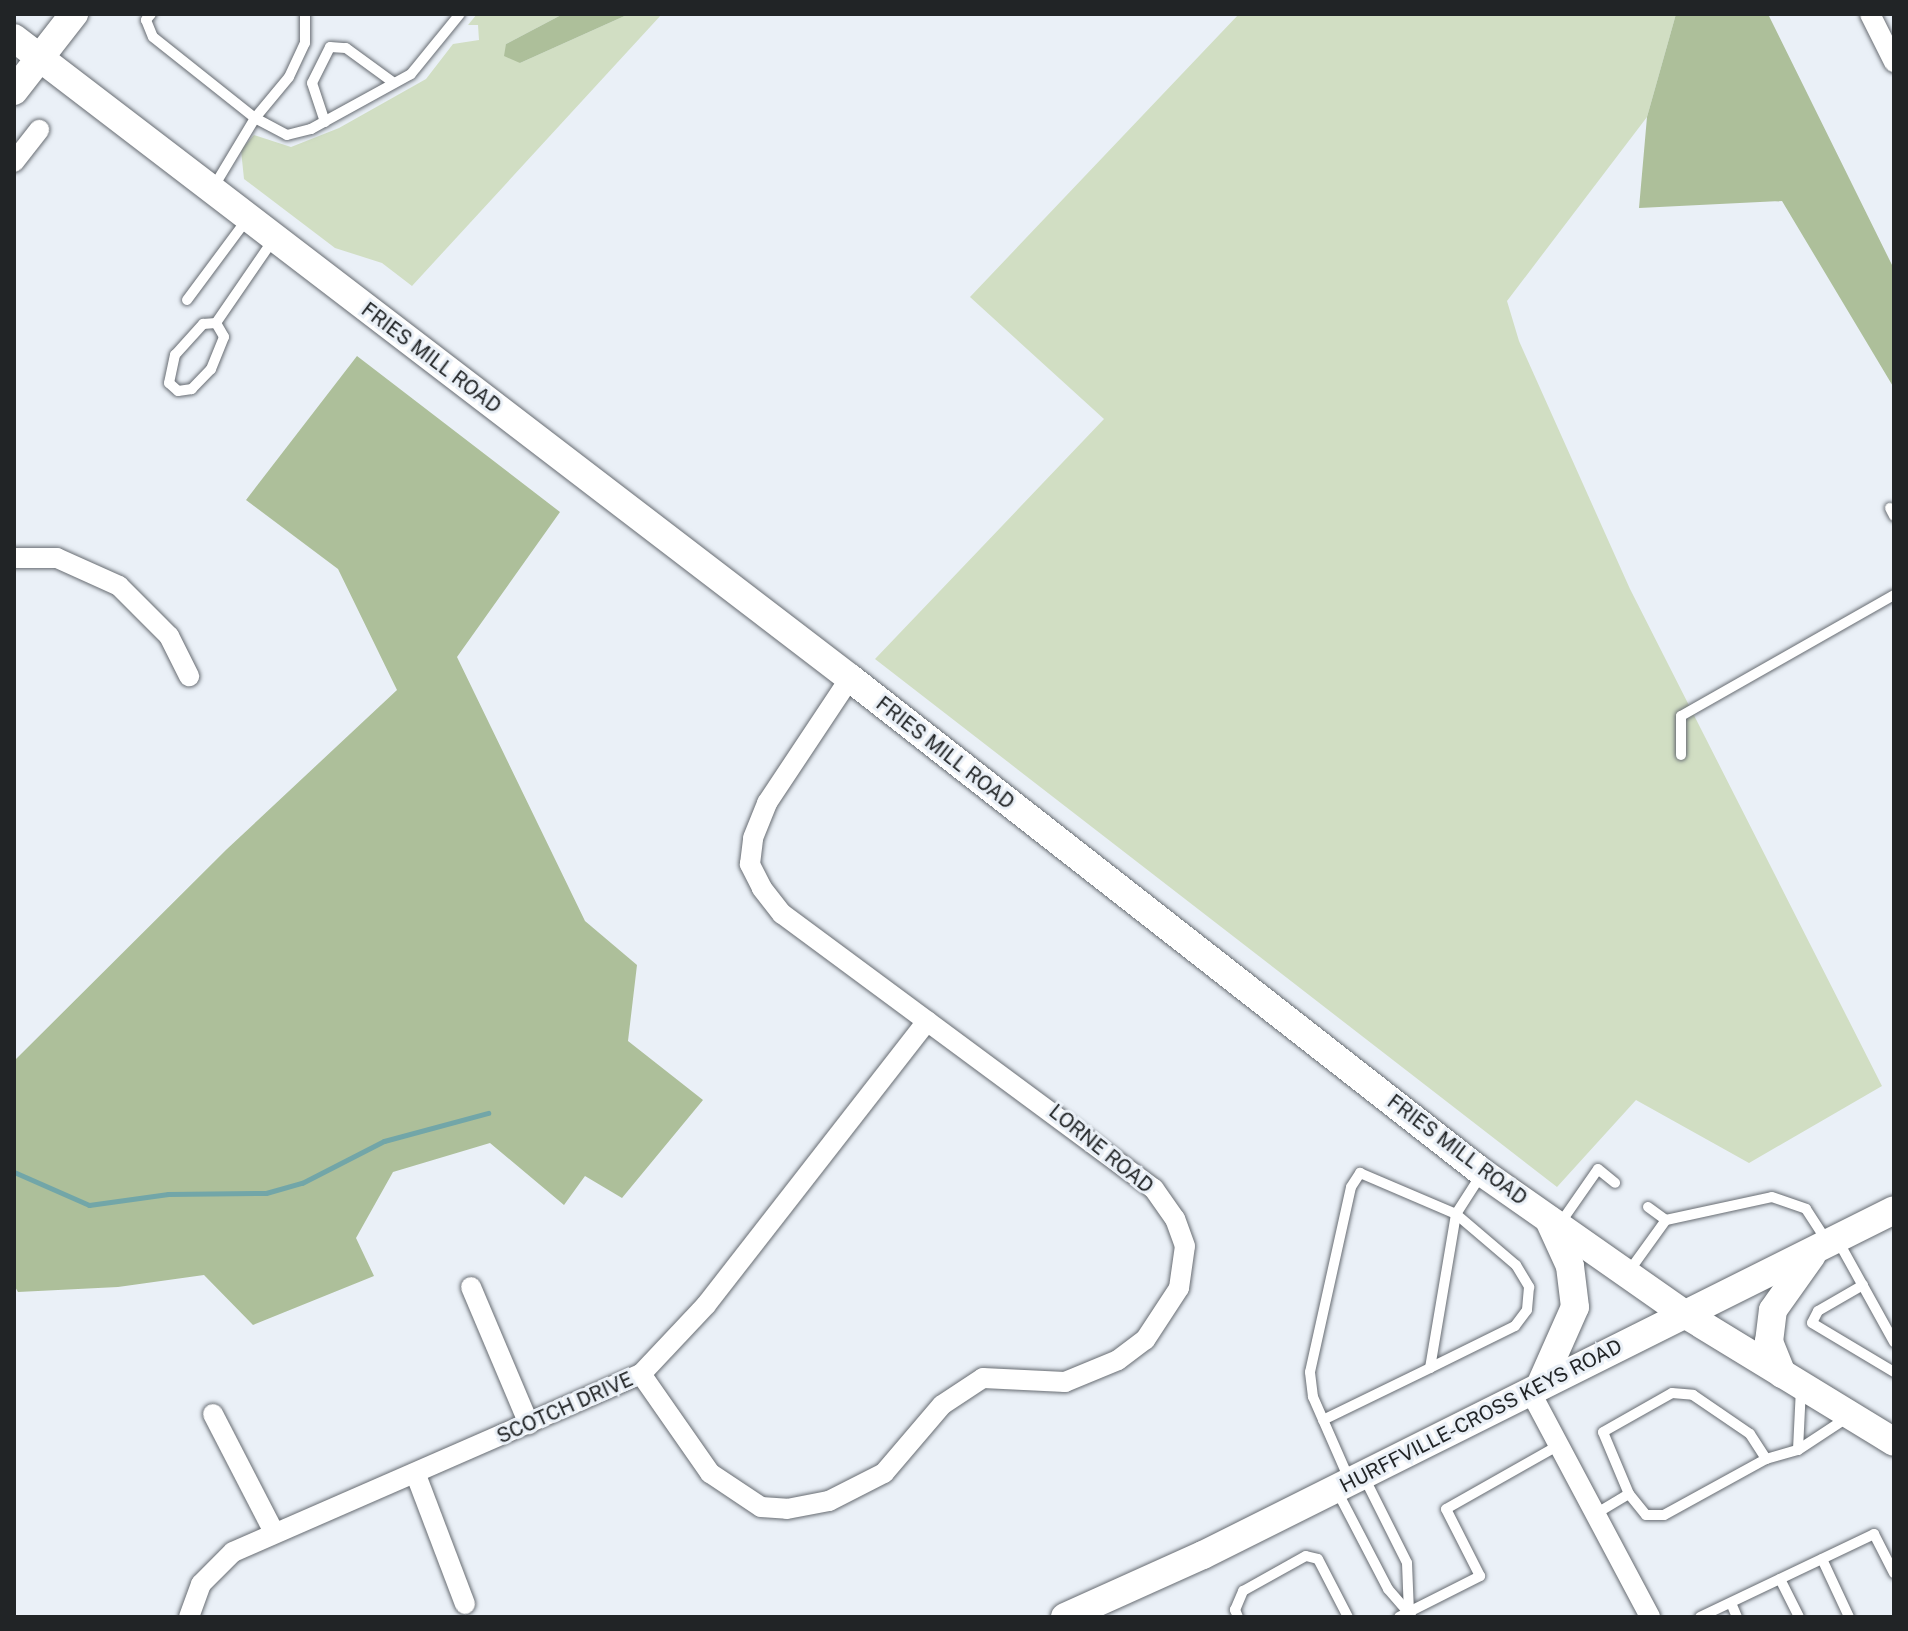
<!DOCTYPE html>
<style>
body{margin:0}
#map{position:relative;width:1908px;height:1631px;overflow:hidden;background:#eaf0f7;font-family:"Public Sans",sans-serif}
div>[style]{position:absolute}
.green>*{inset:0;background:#d1dec3}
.forest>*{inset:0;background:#adbf9a}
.stream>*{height:5px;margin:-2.5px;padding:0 2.5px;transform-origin:2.5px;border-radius:2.5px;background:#72a6a8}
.roads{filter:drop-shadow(0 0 2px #676c72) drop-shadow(0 0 2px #676c72)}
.lane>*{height:10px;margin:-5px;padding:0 5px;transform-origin:5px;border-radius:5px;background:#fff}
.street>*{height:20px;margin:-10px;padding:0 10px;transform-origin:10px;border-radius:10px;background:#fff}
.secondary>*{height:28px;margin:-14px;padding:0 14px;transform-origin:14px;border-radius:14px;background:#fff}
span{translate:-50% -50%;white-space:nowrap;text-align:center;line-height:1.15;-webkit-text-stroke:6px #eaf0f7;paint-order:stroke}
.street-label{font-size:20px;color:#212426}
.frame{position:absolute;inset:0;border:16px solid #212426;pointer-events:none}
</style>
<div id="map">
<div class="green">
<i style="clip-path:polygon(477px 14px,563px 14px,506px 44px,520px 63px,629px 14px,662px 14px,412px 286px,382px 263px,335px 248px,244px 179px,241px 150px,254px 135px,291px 147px,339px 128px,426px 79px,453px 44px,479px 40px,478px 25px,468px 25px)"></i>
<i style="clip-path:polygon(1239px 14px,1676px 14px,1647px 117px,1507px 301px,1519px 341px,1630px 589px,1882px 1086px,1749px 1163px,1636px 1100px,1557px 1187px,875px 659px,1104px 419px,970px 297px)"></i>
</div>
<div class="forest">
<i style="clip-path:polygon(563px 14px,629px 14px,520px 63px,504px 56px,506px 44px)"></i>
<i style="clip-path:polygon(1676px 14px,1768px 14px,1894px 269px,1894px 388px,1782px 201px,1639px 208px,1647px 117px)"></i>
<i style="clip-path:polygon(357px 356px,560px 512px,457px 657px,585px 921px,637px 965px,628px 1041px,703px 1100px,622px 1198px,585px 1176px,564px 1205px,490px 1143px,393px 1172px,356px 1238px,374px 1276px,253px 1325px,204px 1275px,118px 1287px,18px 1292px,14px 1285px,14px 1061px,227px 849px,397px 690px,338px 569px,246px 500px)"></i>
</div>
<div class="stream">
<i style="left:14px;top:1172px;width:82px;rotate:23.7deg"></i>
<i style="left:89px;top:1205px;width:80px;rotate:-7.9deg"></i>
<i style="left:168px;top:1194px;width:98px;rotate:-0.6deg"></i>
<i style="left:266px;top:1193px;width:37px;rotate:-16deg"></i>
<i style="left:302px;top:1183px;width:92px;rotate:-27.1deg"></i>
<i style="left:384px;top:1141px;width:108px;rotate:-15.1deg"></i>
</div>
<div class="roads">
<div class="lane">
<i style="left:151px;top:14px;width:8px;rotate:130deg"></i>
<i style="left:146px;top:20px;width:18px;rotate:68deg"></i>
<i style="left:153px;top:37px;width:130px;rotate:38.5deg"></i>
<i style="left:255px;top:118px;width:53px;rotate:-50.3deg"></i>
<i style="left:289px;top:77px;width:38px;rotate:-65deg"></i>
<i style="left:305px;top:43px;width:29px;rotate:-90deg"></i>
<i style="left:325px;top:122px;width:41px;rotate:-108.4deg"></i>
<i style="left:312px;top:83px;width:40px;rotate:-63.4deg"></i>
<i style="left:330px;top:47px;width:16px;rotate:4deg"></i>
<i style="left:346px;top:48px;width:59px;rotate:36.1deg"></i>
<i style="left:213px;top:188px;width:82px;rotate:-59deg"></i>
<i style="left:255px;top:118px;width:36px;rotate:28deg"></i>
<i style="left:287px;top:135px;width:25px;rotate:-14deg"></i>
<i style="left:311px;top:129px;width:114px;rotate:-28.8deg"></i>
<i style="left:411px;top:74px;width:77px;rotate:-50.8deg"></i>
<i style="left:187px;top:300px;width:102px;rotate:-53.4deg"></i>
<i style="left:216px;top:323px;width:16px;rotate:60deg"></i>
<i style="left:224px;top:337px;width:35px;rotate:112deg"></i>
<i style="left:211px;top:369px;width:28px;rotate:134deg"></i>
<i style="left:192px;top:389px;width:14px;rotate:172deg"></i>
<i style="left:178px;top:391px;width:12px;rotate:-138deg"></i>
<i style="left:169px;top:383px;width:29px;rotate:-78deg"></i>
<i style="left:175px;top:355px;width:42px;rotate:-47.9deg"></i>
<i style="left:203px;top:324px;width:13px;rotate:-4deg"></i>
<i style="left:216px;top:323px;width:101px;rotate:-55.5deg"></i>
<i style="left:1890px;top:508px;width:9px;rotate:63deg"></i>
<i style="left:1681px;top:755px;width:39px;rotate:-90deg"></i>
<i style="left:1681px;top:716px;width:245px;rotate:-29.6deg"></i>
<i style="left:1648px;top:1207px;width:22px;rotate:36deg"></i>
<i style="left:1666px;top:1220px;width:108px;rotate:-12.2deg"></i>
<i style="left:1772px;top:1197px;width:36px;rotate:19deg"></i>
<i style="left:1806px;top:1209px;width:38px;rotate:57deg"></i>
<i style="left:1559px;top:1225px;width:68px;rotate:-55.1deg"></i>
<i style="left:1598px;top:1169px;width:22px;rotate:39deg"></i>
<i style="left:1837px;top:1239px;width:118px;rotate:61deg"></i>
<i style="left:1627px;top:1274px;width:67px;rotate:-54.2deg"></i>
<i style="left:1863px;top:1285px;width:52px;rotate:150deg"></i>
<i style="left:1818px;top:1311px;width:13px;rotate:117deg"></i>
<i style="left:1812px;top:1323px;width:96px;rotate:30.9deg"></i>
<i style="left:1801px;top:1388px;width:62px;rotate:92.8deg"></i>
<i style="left:1798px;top:1450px;width:60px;rotate:-33.4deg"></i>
<i style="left:1323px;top:1420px;width:119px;rotate:-25.9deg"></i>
<i style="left:1430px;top:1368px;width:156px;rotate:-80.4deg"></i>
<i style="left:1456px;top:1214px;width:79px;rotate:40.4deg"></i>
<i style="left:1516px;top:1265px;width:26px;rotate:59deg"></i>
<i style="left:1529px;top:1287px;width:23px;rotate:95deg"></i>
<i style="left:1527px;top:1310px;width:20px;rotate:127deg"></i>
<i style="left:1515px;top:1326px;width:95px;rotate:153.7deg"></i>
<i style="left:1364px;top:1477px;width:96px;rotate:63.4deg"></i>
<i style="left:1407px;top:1563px;width:49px;rotate:87.7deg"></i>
<i style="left:1349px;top:1479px;width:90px;rotate:-113.7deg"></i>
<i style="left:1313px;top:1397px;width:25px;rotate:-97deg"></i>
<i style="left:1310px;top:1372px;width:189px;rotate:-77.5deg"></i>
<i style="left:1351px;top:1187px;width:17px;rotate:-57deg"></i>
<i style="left:1360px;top:1173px;width:104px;rotate:23.1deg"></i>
<i style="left:1456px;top:1214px;width:46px;rotate:-57.3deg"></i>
<i style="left:1336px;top:1489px;width:113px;rotate:62.5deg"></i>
<i style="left:1388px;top:1589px;width:35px;rotate:49deg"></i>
<i style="left:1629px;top:1494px;width:27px;rotate:51deg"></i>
<i style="left:1646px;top:1515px;width:18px"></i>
<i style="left:1664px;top:1515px;width:116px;rotate:-28.8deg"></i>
<i style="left:1597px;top:1513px;width:37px;rotate:-31deg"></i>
<i style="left:1629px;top:1494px;width:67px;rotate:-112.8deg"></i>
<i style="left:1603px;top:1432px;width:79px;rotate:-29.5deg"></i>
<i style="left:1672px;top:1393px;width:21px;rotate:5deg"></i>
<i style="left:1693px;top:1395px;width:69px;rotate:34.4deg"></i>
<i style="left:1750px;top:1434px;width:30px;rotate:57deg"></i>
<i style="left:1766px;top:1459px;width:33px;rotate:-16deg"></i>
<i style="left:1822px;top:1559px;width:64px;rotate:65deg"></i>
<i style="left:1780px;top:1579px;width:42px;rotate:63.4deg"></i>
<i style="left:1731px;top:1603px;width:15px;rotate:67deg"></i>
<i style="left:1238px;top:1617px;width:8px;rotate:-113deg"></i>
<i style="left:1235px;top:1610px;width:21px;rotate:-67deg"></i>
<i style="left:1243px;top:1591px;width:72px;rotate:-29.1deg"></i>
<i style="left:1306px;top:1556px;width:12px;rotate:14deg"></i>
<i style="left:1318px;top:1559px;width:65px;rotate:62.7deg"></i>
<i style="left:1399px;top:1617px;width:91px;rotate:-26.8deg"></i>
<i style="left:1480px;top:1576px;width:75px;rotate:-116.9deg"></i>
<i style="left:1446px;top:1509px;width:130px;rotate:-29.5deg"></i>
<i style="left:1700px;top:1617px;width:193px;rotate:-25.5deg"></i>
<i style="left:1874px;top:1534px;width:44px;rotate:62.9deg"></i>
</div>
<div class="street">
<i style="left:1870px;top:14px;width:54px;rotate:63.4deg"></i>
<i style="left:14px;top:162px;width:41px;rotate:-52deg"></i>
<i style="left:14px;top:558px;width:43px"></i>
<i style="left:57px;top:558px;width:68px;rotate:24.3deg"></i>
<i style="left:119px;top:586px;width:71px;rotate:45deg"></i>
<i style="left:169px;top:636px;width:45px;rotate:63.4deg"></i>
<i style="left:471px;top:1287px;width:149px;rotate:67.1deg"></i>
<i style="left:641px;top:1374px;width:121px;rotate:55.1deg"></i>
<i style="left:710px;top:1473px;width:61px;rotate:33.7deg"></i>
<i style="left:761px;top:1507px;width:26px;rotate:4deg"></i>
<i style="left:787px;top:1509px;width:43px;rotate:-10.8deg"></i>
<i style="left:829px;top:1501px;width:62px;rotate:-27deg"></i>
<i style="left:884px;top:1473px;width:89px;rotate:-49.5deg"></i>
<i style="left:942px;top:1405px;width:49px;rotate:-33.4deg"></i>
<i style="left:983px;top:1378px;width:82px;rotate:2.8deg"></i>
<i style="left:1065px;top:1382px;width:57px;rotate:-22.5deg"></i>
<i style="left:1118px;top:1360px;width:34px;rotate:-37deg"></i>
<i style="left:1145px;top:1340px;width:62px;rotate:-56.8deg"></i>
<i style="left:1179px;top:1288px;width:42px;rotate:-81.9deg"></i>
<i style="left:1185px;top:1246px;width:29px;rotate:-110deg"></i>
<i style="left:1175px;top:1219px;width:37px;rotate:-125deg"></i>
<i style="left:1154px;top:1189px;width:463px;rotate:-143.5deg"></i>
<i style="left:782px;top:914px;width:33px;rotate:-128deg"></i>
<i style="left:762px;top:888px;width:27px;rotate:-117deg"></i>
<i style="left:750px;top:864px;width:26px;rotate:-83deg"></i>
<i style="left:753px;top:838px;width:38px;rotate:-68deg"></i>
<i style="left:767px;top:803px;width:150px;rotate:-56.4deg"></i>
<i style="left:1530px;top:1391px;width:256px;rotate:62deg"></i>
<i style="left:213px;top:1414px;width:133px;rotate:62.7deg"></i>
<i style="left:416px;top:1475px;width:138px;rotate:69.2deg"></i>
<i style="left:189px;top:1617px;width:35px;rotate:-70deg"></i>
<i style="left:201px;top:1584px;width:45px;rotate:-45deg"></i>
<i style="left:233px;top:1552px;width:445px;rotate:-23.6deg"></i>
<i style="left:641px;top:1374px;width:95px;rotate:-46.7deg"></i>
<i style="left:706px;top:1305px;width:360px;rotate:-52.1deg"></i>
</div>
<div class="secondary">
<i style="left:14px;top:38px;width:1053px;rotate:37.44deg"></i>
<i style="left:850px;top:678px;width:804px;rotate:38.03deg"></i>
<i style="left:1483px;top:1173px;width:244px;rotate:35deg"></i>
<i style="left:1683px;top:1313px;width:247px;rotate:31.4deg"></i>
<i style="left:14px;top:91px;width:98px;rotate:-52.1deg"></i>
<i style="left:1782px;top:1374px;width:35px;rotate:-112deg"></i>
<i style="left:1769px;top:1342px;width:32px;rotate:-83deg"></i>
<i style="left:1773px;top:1310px;width:67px;rotate:-54.7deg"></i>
<i style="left:1540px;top:1386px;width:86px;rotate:-66.1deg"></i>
<i style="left:1575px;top:1307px;width:41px;rotate:-97deg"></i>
<i style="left:1570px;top:1266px;width:51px;rotate:-114.5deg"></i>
<i style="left:1065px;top:1617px;width:151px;rotate:-24.2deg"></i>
<i style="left:1203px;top:1555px;width:772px;rotate:-26.53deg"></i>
</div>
</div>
<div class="street-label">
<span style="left:431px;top:358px;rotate:37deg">FRIES MILL ROAD</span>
<span style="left:945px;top:753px;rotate:38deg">FRIES MILL ROAD</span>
<span style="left:1101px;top:1149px;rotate:39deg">LORNE ROAD</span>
<span style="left:1457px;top:1150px;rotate:37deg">FRIES MILL ROAD</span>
<span style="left:565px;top:1408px;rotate:-24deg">SCOTCH DRIVE</span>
<span style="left:1481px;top:1416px;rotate:-27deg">HURFFVILLE-CROSS KEYS ROAD</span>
</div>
<div class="frame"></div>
</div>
